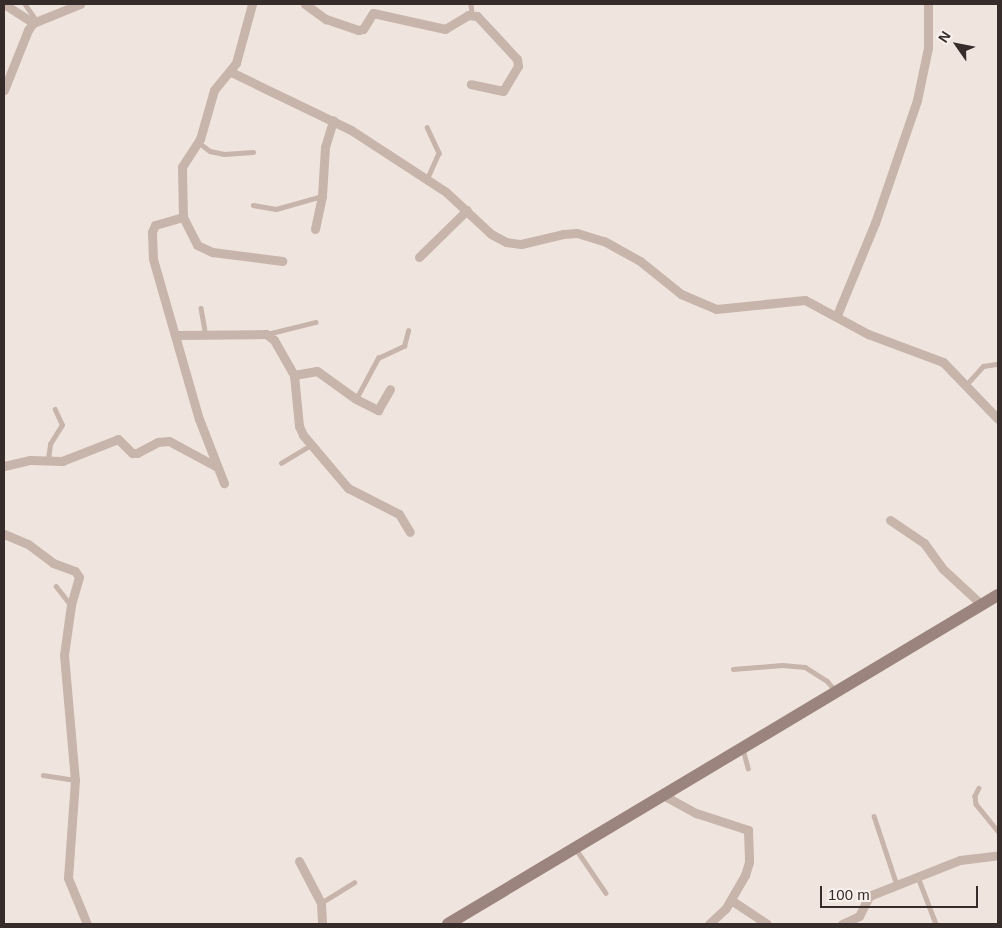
<!DOCTYPE html>
<style>
body{margin:0}
#map{position:relative;width:1002px;height:928px;overflow:hidden;background:#f0e5de;font-family:Helvetica,sans-serif}
div>[style]{position:absolute}
.lane>*{height:4.5px;margin:-2.25px;padding:0 2.25px;transform-origin:2.25px;border-radius:2.25px;background:#c7b4ab}
.street>*{height:9px;margin:-4.5px;padding:0 4.5px;transform-origin:4.5px;border-radius:4.5px;background:#c7b4ab}
.secondary>*{height:12px;margin:-6px;padding:0 6px;transform-origin:6px;border-radius:6px;background:#9b847d}
span{translate:-50% -50%;white-space:nowrap;text-align:center;line-height:1.15;-webkit-text-stroke:4px #f8f0eb;paint-order:stroke}
.frame{position:absolute;inset:0;border:5px solid #362c2a;pointer-events:none}
.north{position:absolute;left:932px;top:20px;width:50px;height:50px;-webkit-text-stroke:4px #f8f0eb;paint-order:stroke;rotate:303deg;font-size:14px;font-weight:700;line-height:20px;text-align:center;color:#362c2a}
.north::after{content:'';display:block;margin:auto;width:18px;height:22px;background:#362c2a;clip-path:polygon(50% 0,100% 100%,50% 72%,0 100%)}
.scale{position:absolute;left:820px;top:886px;width:158px;height:22px;box-sizing:border-box;border:2px solid #362c2a;border-top:0;padding-left:6px;font-size:15px;line-height:18px;white-space:nowrap;color:#362c2a;-webkit-text-stroke:4px #f8f0eb;paint-order:stroke}
</style>
<div id="map">
<div class="lane">
<i style="left:25px;top:4px;width:19px;rotate:55deg"></i>
<i style="left:471px;top:4px;width:10px;rotate:84deg"></i>
<i style="left:427px;top:127px;width:29px;rotate:65deg"></i>
<i style="left:439px;top:153px;width:30px;rotate:114deg"></i>
<i style="left:198px;top:142px;width:15px;rotate:37deg"></i>
<i style="left:210px;top:151px;width:14px;rotate:12deg"></i>
<i style="left:224px;top:154px;width:29px;rotate:-4deg"></i>
<i style="left:253px;top:205px;width:23px;rotate:10deg"></i>
<i style="left:276px;top:209px;width:48px;rotate:-15.8deg"></i>
<i style="left:201px;top:308px;width:27px;rotate:80deg"></i>
<i style="left:267px;top:334px;width:50px;rotate:-13.8deg"></i>
<i style="left:966px;top:385px;width:25px;rotate:-48deg"></i>
<i style="left:983px;top:366px;width:15px;rotate:-8deg"></i>
<i style="left:356px;top:399px;width:47px;rotate:-61.8deg"></i>
<i style="left:378px;top:358px;width:29px;rotate:-25deg"></i>
<i style="left:404px;top:346px;width:16px;rotate:-75deg"></i>
<i style="left:48px;top:459px;width:15px;rotate:-82deg"></i>
<i style="left:50px;top:444px;width:22px;rotate:-58deg"></i>
<i style="left:62px;top:425px;width:17px;rotate:-115deg"></i>
<i style="left:281px;top:463px;width:35px;rotate:-31deg"></i>
<i style="left:56px;top:586px;width:24px;rotate:52deg"></i>
<i style="left:733px;top:669px;width:49px;rotate:-4.7deg"></i>
<i style="left:782px;top:665px;width:23px;rotate:5deg"></i>
<i style="left:805px;top:667px;width:26px;rotate:32deg"></i>
<i style="left:827px;top:681px;width:13px;rotate:48deg"></i>
<i style="left:743px;top:749px;width:20px;rotate:75deg"></i>
<i style="left:43px;top:775px;width:32px;rotate:9deg"></i>
<i style="left:979px;top:788px;width:9px;rotate:117deg"></i>
<i style="left:975px;top:796px;width:8px;rotate:83deg"></i>
<i style="left:976px;top:804px;width:35px;rotate:51deg"></i>
<i style="left:874px;top:816px;width:73px;rotate:71.6deg"></i>
<i style="left:576px;top:849px;width:53px;rotate:55.7deg"></i>
<i style="left:918px;top:877px;width:50px;rotate:69deg"></i>
<i style="left:321px;top:903px;width:39px;rotate:-32deg"></i>
</div>
<div class="street">
<i style="left:4px;top:4px;width:35px;rotate:33deg"></i>
<i style="left:252px;top:4px;width:61px;rotate:105.2deg"></i>
<i style="left:236px;top:63px;width:35px;rotate:129deg"></i>
<i style="left:214px;top:90px;width:51px;rotate:105.9deg"></i>
<i style="left:200px;top:139px;width:33px;rotate:123deg"></i>
<i style="left:182px;top:167px;width:50px;rotate:88.9deg"></i>
<i style="left:183px;top:217px;width:31px;rotate:63deg"></i>
<i style="left:197px;top:245px;width:17px;rotate:25deg"></i>
<i style="left:212px;top:252px;width:71px;rotate:7.3deg"></i>
<i style="left:305px;top:4px;width:26px;rotate:36deg"></i>
<i style="left:326px;top:19px;width:34px;rotate:19deg"></i>
<i style="left:358px;top:30px;width:5px;rotate:-11deg"></i>
<i style="left:363px;top:29px;width:19px;rotate:-58deg"></i>
<i style="left:373px;top:13px;width:74px;rotate:12.5deg"></i>
<i style="left:445px;top:29px;width:27px;rotate:-31deg"></i>
<i style="left:468px;top:15px;width:9px;rotate:6deg"></i>
<i style="left:477px;top:16px;width:59px;rotate:47.1deg"></i>
<i style="left:517px;top:59px;width:7px;rotate:82deg"></i>
<i style="left:518px;top:66px;width:29px;rotate:121deg"></i>
<i style="left:503px;top:91px;width:33px;rotate:-168deg"></i>
<i style="left:231px;top:72px;width:133px;rotate:25.8deg"></i>
<i style="left:351px;top:130px;width:113px;rotate:33.1deg"></i>
<i style="left:446px;top:192px;width:62px;rotate:43deg"></i>
<i style="left:491px;top:234px;width:17px;rotate:28deg"></i>
<i style="left:506px;top:242px;width:15px;rotate:8deg"></i>
<i style="left:521px;top:244px;width:43px;rotate:-13.4deg"></i>
<i style="left:563px;top:234px;width:14px;rotate:-4deg"></i>
<i style="left:577px;top:233px;width:28px;rotate:17deg"></i>
<i style="left:604px;top:241px;width:41px;rotate:29.1deg"></i>
<i style="left:640px;top:261px;width:53px;rotate:38.8deg"></i>
<i style="left:681px;top:294px;width:38px;rotate:23deg"></i>
<i style="left:716px;top:309px;width:89px;rotate:-5.8deg"></i>
<i style="left:805px;top:300px;width:72px;rotate:28.4deg"></i>
<i style="left:868px;top:334px;width:80px;rotate:20.5deg"></i>
<i style="left:943px;top:362px;width:79px;rotate:46deg"></i>
<i style="left:4px;top:90px;width:65px;rotate:-68.2deg"></i>
<i style="left:28px;top:30px;width:9px;rotate:-54deg"></i>
<i style="left:33px;top:23px;width:51px;rotate:-22deg"></i>
<i style="left:183px;top:217px;width:29px;rotate:164deg"></i>
<i style="left:155px;top:225px;width:8px;rotate:113deg"></i>
<i style="left:152px;top:232px;width:27px;rotate:88deg"></i>
<i style="left:153px;top:259px;width:166px;rotate:74deg"></i>
<i style="left:199px;top:419px;width:69px;rotate:68.7deg"></i>
<i style="left:315px;top:229px;width:34px;rotate:-78deg"></i>
<i style="left:322px;top:196px;width:49px;rotate:-86.5deg"></i>
<i style="left:325px;top:147px;width:28px;rotate:-73deg"></i>
<i style="left:419px;top:257px;width:67px;rotate:-44.4deg"></i>
<i style="left:837px;top:315px;width:100px;rotate:-67.6deg"></i>
<i style="left:875px;top:223px;width:130px;rotate:-71.1deg"></i>
<i style="left:917px;top:100px;width:53px;rotate:-78.1deg"></i>
<i style="left:928px;top:48px;width:44px;rotate:-90deg"></i>
<i style="left:177px;top:335px;width:89px;rotate:-0.6deg"></i>
<i style="left:266px;top:334px;width:10px;rotate:37deg"></i>
<i style="left:274px;top:340px;width:40px;rotate:60.3deg"></i>
<i style="left:294px;top:375px;width:51px;rotate:84.4deg"></i>
<i style="left:299px;top:426px;width:10px;rotate:66deg"></i>
<i style="left:303px;top:435px;width:70px;rotate:49.7deg"></i>
<i style="left:348px;top:488px;width:57px;rotate:27deg"></i>
<i style="left:399px;top:514px;width:21px;rotate:59deg"></i>
<i style="left:294px;top:375px;width:23px;rotate:-10deg"></i>
<i style="left:317px;top:371px;width:48px;rotate:35.7deg"></i>
<i style="left:356px;top:399px;width:25px;rotate:27deg"></i>
<i style="left:378px;top:410px;width:24px;rotate:-60deg"></i>
<i style="left:4px;top:466px;width:27px;rotate:-13deg"></i>
<i style="left:30px;top:460px;width:32px;rotate:2deg"></i>
<i style="left:62px;top:461px;width:60px;rotate:-21.4deg"></i>
<i style="left:118px;top:439px;width:20px;rotate:45deg"></i>
<i style="left:132px;top:453px;width:5px"></i>
<i style="left:137px;top:453px;width:24px;rotate:-28deg"></i>
<i style="left:158px;top:442px;width:11px;rotate:-5deg"></i>
<i style="left:169px;top:441px;width:55px;rotate:28.4deg"></i>
<i style="left:890px;top:520px;width:41px;rotate:34.1deg"></i>
<i style="left:924px;top:543px;width:32px;rotate:54deg"></i>
<i style="left:943px;top:569px;width:53px;rotate:42.7deg"></i>
<i style="left:4px;top:534px;width:26px;rotate:23deg"></i>
<i style="left:28px;top:544px;width:31px;rotate:37deg"></i>
<i style="left:53px;top:563px;width:23px;rotate:20deg"></i>
<i style="left:75px;top:571px;width:7px;rotate:56deg"></i>
<i style="left:79px;top:577px;width:29px;rotate:106deg"></i>
<i style="left:71px;top:605px;width:50px;rotate:98deg"></i>
<i style="left:64px;top:655px;width:125px;rotate:85deg"></i>
<i style="left:75px;top:780px;width:98px;rotate:94.1deg"></i>
<i style="left:68px;top:878px;width:50px;rotate:67.6deg"></i>
<i style="left:663px;top:795px;width:38px;rotate:29deg"></i>
<i style="left:696px;top:813px;width:55px;rotate:18.1deg"></i>
<i style="left:748px;top:830px;width:32px;rotate:88deg"></i>
<i style="left:749px;top:862px;width:14px;rotate:107deg"></i>
<i style="left:745px;top:875px;width:39px;rotate:120deg"></i>
<i style="left:725px;top:909px;width:22px;rotate:137deg"></i>
<i style="left:299px;top:861px;width:47px;rotate:62.4deg"></i>
<i style="left:321px;top:903px;width:21px;rotate:87deg"></i>
<i style="left:731px;top:900px;width:43px;rotate:33.7deg"></i>
<i style="left:842px;top:924px;width:19px;rotate:-25deg"></i>
<i style="left:859px;top:916px;width:22px;rotate:-63deg"></i>
<i style="left:869px;top:896px;width:98px;rotate:-21.6deg"></i>
<i style="left:960px;top:860px;width:38px;rotate:-7deg"></i>
</div>
<div class="secondary">
<i style="left:448px;top:924px;width:641px;rotate:-30.89deg"></i>
</div>
<div class="frame"></div>
<div class="north">N</div>
<div class="scale">100 m</div>
</div>
